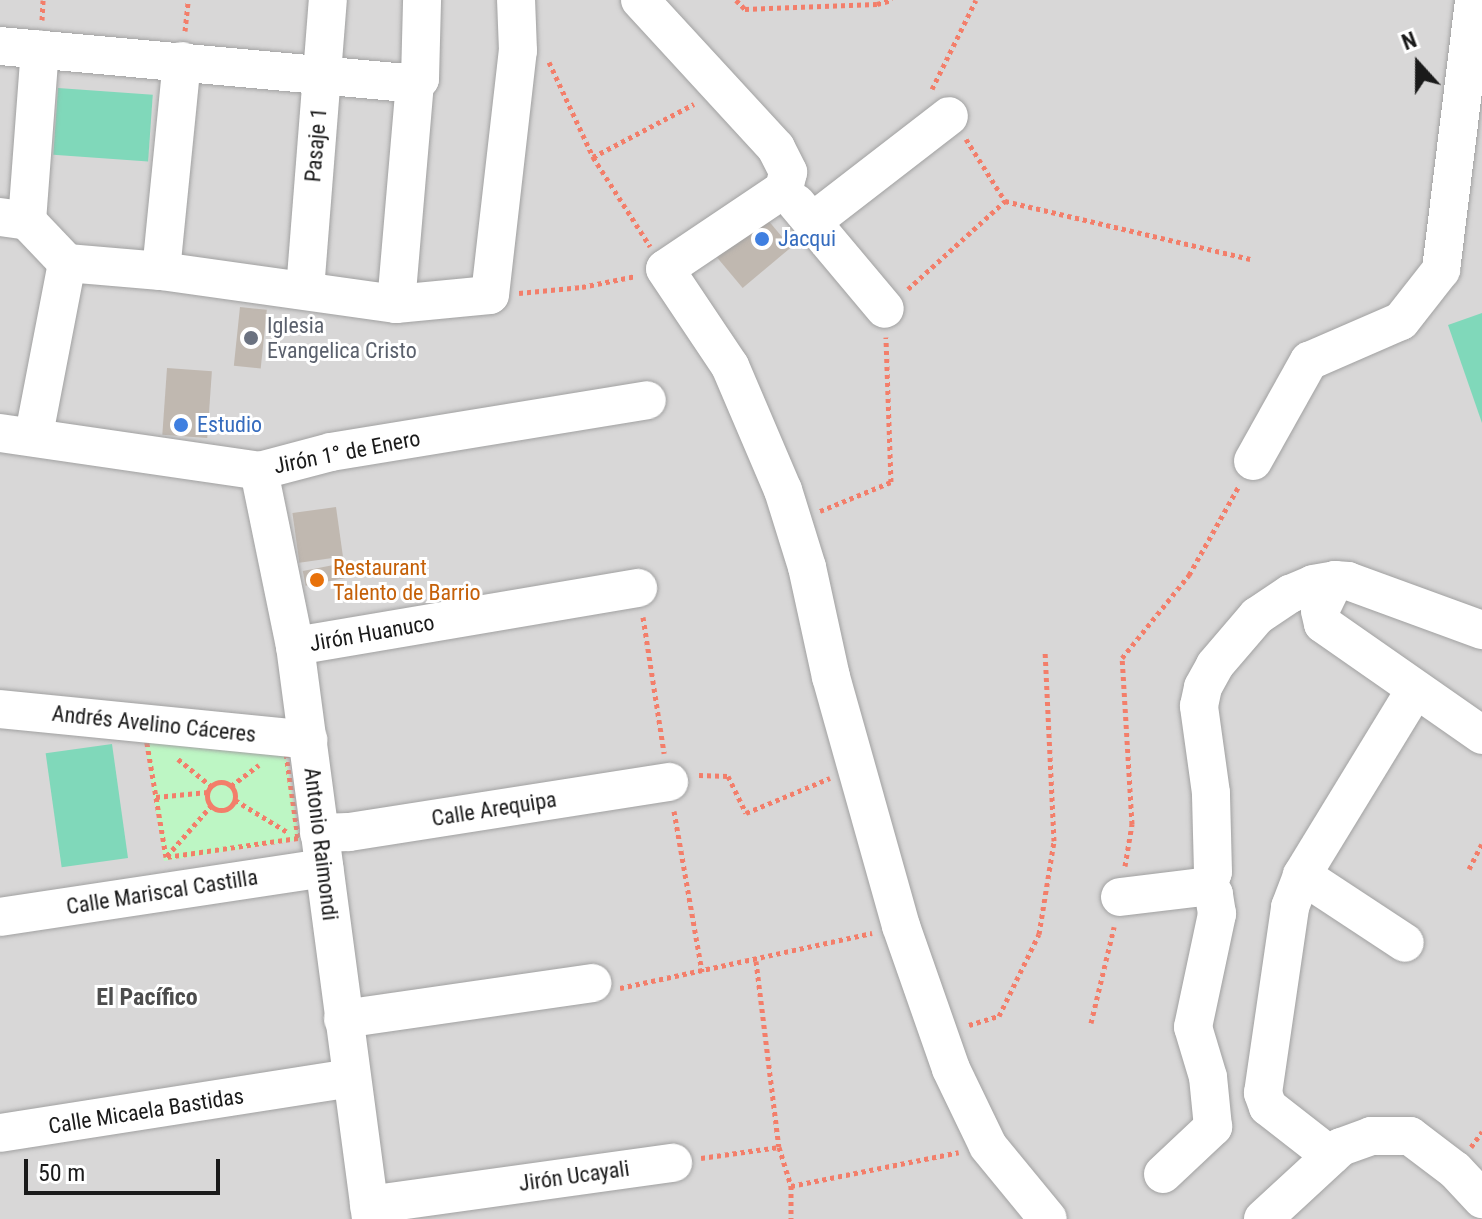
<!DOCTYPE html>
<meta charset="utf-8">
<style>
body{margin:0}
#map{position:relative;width:1482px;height:1219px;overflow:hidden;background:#ece8e0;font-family:"Roboto Condensed",sans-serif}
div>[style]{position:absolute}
.residential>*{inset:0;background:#d8d7d7;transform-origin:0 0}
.park>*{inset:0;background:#bdf6c4}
.pitch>*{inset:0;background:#80d8ba;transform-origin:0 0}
.building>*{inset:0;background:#c0b8b0;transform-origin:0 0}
.path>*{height:5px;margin-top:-2.5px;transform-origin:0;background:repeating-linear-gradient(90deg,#f37e6a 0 4px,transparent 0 8px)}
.path>.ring{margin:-2.5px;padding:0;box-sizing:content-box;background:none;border:5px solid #f37e6a;border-radius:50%}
.roads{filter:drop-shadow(0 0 2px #a1a1a1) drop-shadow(0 0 2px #a1a1a1)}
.minor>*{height:38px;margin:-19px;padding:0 19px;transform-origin:19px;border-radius:19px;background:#fff}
.dots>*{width:22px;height:22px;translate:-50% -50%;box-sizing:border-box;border:4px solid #fff;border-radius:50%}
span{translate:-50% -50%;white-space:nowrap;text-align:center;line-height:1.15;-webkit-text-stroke:6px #fff;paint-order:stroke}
.street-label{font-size:22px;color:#1a1a1a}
.shop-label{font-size:22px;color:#366cbe}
.left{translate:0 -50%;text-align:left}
.worship-label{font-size:22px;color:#5b616d}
.food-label{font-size:22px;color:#c56008}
.neighbourhood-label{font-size:24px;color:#4d4d4d;font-weight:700}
.north{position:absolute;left:1378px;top:24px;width:80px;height:80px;-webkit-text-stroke:6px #fff;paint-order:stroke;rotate:339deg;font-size:22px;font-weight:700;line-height:32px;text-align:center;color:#1a1a1a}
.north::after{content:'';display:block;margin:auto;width:28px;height:36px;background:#1a1a1a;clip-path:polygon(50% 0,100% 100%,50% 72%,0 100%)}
.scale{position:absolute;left:24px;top:1159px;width:196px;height:36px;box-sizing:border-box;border:4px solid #1a1a1a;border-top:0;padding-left:10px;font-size:24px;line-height:28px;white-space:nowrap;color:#1a1a1a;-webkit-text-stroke:6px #fff;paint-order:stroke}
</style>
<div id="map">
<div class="residential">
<i style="left:0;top:0;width:1482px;height:1219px"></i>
</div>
<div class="park">
<i style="clip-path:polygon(143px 730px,284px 744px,299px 840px,164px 861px)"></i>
</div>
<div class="pitch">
<i style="left:58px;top:88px;width:95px;height:67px;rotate:4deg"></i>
<i style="clip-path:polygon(1482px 313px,1482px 423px,1448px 325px)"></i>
<i style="left:112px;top:744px;width:115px;height:67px;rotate:82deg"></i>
</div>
<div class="building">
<i style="left:762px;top:213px;width:45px;height:63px;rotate:50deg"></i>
<i style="left:240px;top:307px;width:27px;height:59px;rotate:6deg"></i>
<i style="left:167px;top:368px;width:45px;height:67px;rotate:4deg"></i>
<i style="left:336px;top:507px;width:50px;height:44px;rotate:82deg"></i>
<i style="left:344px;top:563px;width:15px;height:42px;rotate:79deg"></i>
</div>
<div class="path">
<i style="left:736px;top:0;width:13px;rotate:45deg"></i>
<i style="left:745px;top:9px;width:132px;rotate:-2.2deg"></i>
<i style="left:877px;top:4px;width:16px;rotate:-15deg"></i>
<i style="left:42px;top:20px;width:20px;rotate:-87deg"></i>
<i style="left:185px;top:31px;width:31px;rotate:-84deg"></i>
<i style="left:549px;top:62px;width:105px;rotate:65.1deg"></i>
<i style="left:593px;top:157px;width:106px;rotate:57.4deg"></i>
<i style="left:932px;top:89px;width:99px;rotate:-63.7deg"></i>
<i style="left:966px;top:139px;width:73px;rotate:57.8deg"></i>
<i style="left:1005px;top:201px;width:252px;rotate:13.3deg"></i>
<i style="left:593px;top:157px;width:114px;rotate:-27.7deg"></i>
<i style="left:908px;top:289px;width:131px;rotate:-42.2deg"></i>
<i style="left:519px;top:293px;width:63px;rotate:-5.4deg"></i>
<i style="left:582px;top:287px;width:55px;rotate:-11.5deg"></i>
<i style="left:820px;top:511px;width:77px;rotate:-22.2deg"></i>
<i style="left:891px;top:482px;width:145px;rotate:-92deg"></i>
<i style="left:643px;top:617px;width:138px;rotate:81.2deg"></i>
<i style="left:145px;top:732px;width:141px;rotate:5.7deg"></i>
<i style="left:285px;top:746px;width:93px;rotate:82deg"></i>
<i style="left:298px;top:838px;width:133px;rotate:171.8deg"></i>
<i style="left:166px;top:857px;width:127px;rotate:-99.5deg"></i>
<i style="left:178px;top:759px;width:43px;rotate:39.3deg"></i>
<i style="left:699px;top:775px;width:29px;rotate:2deg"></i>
<i style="left:728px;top:776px;width:41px;rotate:64.1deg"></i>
<i style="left:746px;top:813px;width:91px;rotate:-22.6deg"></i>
<i class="ring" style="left:207px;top:782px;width:23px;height:23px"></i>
<i style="left:231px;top:786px;width:35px;rotate:-37deg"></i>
<i style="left:156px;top:797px;width:52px;rotate:-5.5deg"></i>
<i style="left:235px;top:800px;width:63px;rotate:31.4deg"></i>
<i style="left:674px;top:811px;width:163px;rotate:80.1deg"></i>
<i style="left:167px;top:856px;width:67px;rotate:-48.7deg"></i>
<i style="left:1125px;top:866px;width:43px;rotate:-80.5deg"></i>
<i style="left:1132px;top:824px;width:166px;rotate:-93.4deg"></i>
<i style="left:1122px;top:658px;width:107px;rotate:-51.1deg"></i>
<i style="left:1189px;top:575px;width:102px;rotate:-60.7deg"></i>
<i style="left:1469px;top:869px;width:28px;rotate:-63deg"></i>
<i style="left:756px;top:961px;width:187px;rotate:83deg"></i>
<i style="left:779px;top:1147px;width:41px;rotate:72.9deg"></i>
<i style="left:791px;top:1186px;width:33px;rotate:90deg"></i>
<i style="left:620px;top:988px;width:258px;rotate:-12.3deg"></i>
<i style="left:1091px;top:1023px;width:99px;rotate:-76.5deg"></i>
<i style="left:969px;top:1025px;width:31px;rotate:-17deg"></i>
<i style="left:999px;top:1016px;width:91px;rotate:-64deg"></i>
<i style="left:1039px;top:934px;width:94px;rotate:-80.8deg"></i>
<i style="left:1054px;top:841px;width:190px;rotate:-92.7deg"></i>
<i style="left:1471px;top:1147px;width:19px;rotate:-54deg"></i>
<i style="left:701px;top:1158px;width:79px;rotate:-8deg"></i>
<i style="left:791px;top:1186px;width:171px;rotate:-11.4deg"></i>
</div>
<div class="roads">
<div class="minor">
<i style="left:640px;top:0;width:201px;rotate:47.4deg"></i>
<i style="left:776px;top:148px;width:27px;rotate:63deg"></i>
<i style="left:788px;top:172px;width:17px;rotate:103deg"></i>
<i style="left:784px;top:189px;width:143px;rotate:146.1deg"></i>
<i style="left:665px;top:269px;width:117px;rotate:56.2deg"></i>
<i style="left:730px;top:366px;width:135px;rotate:66.9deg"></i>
<i style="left:783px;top:490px;width:81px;rotate:72.7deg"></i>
<i style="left:807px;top:567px;width:113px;rotate:77.7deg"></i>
<i style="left:831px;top:677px;width:259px;rotate:74.3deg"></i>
<i style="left:901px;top:926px;width:151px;rotate:70.7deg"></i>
<i style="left:951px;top:1069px;width:85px;rotate:64.3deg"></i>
<i style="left:988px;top:1146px;width:94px;rotate:50.6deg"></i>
<i style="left:0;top:46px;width:417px;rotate:5.2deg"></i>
<i style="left:796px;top:203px;width:138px;rotate:50deg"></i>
<i style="left:0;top:217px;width:27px;rotate:8deg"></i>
<i style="left:27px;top:221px;width:58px;rotate:46.4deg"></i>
<i style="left:67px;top:263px;width:175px;rotate:100.9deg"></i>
<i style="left:27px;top:221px;width:172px;rotate:-85.7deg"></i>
<i style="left:812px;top:222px;width:173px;rotate:-37.7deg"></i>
<i style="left:67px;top:263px;width:94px;rotate:4.9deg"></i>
<i style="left:161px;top:271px;width:237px;rotate:8deg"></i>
<i style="left:396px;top:304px;width:94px;rotate:-5.5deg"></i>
<i style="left:490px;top:295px;width:246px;rotate:-83.5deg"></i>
<i style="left:518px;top:51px;width:51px;rotate:-92.2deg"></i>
<i style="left:161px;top:271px;width:211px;rotate:-84.3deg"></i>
<i style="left:305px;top:290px;width:291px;rotate:-85.5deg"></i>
<i style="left:396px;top:304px;width:221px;rotate:-85.1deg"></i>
<i style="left:415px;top:84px;width:7px;rotate:-45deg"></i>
<i style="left:420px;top:79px;width:79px;rotate:-88.5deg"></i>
<i style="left:0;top:433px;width:262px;rotate:8.3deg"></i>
<i style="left:259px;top:471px;width:74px;rotate:-14.8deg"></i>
<i style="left:331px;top:452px;width:320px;rotate:-9.3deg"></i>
<i style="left:1253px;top:461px;width:115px;rotate:-60.8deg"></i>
<i style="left:1309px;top:361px;width:100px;rotate:-23.5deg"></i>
<i style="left:1401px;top:321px;width:65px;rotate:-51.9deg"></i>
<i style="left:1441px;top:270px;width:272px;rotate:-83deg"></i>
<i style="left:259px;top:471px;width:179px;rotate:78.4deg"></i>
<i style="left:295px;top:646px;width:578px;rotate:82.44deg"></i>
<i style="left:1335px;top:580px;width:34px;rotate:116deg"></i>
<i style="left:1320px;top:611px;width:13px;rotate:77deg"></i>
<i style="left:1323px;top:624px;width:194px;rotate:34.9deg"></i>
<i style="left:295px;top:646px;width:348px;rotate:-9.6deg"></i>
<i style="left:0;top:709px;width:310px;rotate:5.7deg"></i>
<i style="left:319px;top:833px;width:30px;rotate:-2deg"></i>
<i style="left:349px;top:832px;width:324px;rotate:-8.9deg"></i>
<i style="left:1302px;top:875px;width:123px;rotate:33.4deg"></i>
<i style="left:1120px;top:897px;width:84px;rotate:-6.9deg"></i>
<i style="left:1203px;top:887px;width:9px;rotate:-41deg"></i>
<i style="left:1210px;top:881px;width:9px;rotate:-72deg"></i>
<i style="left:1213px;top:872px;width:79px;rotate:-91.5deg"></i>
<i style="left:1211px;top:793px;width:88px;rotate:-97.9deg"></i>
<i style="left:1199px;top:706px;width:19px;rotate:-78deg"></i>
<i style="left:1203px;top:687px;width:25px;rotate:-61deg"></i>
<i style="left:1215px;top:665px;width:65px;rotate:-49.4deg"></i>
<i style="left:1257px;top:616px;width:40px;rotate:-34deg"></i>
<i style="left:1290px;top:594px;width:25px;rotate:-23deg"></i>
<i style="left:1313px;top:584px;width:22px;rotate:-10deg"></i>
<i style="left:1335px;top:580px;width:13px;rotate:4deg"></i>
<i style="left:1348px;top:581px;width:143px;rotate:20.1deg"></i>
<i style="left:0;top:917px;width:328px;rotate:-8.6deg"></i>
<i style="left:343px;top:1019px;width:252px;rotate:-8.2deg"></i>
<i style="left:0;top:1133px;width:355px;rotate:-8.9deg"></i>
<i style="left:1331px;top:1156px;width:80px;rotate:-142.1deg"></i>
<i style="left:1268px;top:1107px;width:15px;rotate:-110deg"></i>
<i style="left:1263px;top:1093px;width:188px;rotate:-81.7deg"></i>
<i style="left:1290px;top:907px;width:34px;rotate:-69deg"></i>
<i style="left:1302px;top:875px;width:217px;rotate:-58.6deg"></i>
<i style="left:1163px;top:1174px;width:69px;rotate:-43.2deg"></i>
<i style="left:1213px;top:1127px;width:50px;rotate:-95.7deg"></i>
<i style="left:1208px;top:1077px;width:52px;rotate:-106.7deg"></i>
<i style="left:1193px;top:1027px;width:116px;rotate:-78deg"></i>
<i style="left:1217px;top:914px;width:20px;rotate:-99deg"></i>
<i style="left:1214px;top:894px;width:13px;rotate:-148deg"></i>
<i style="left:369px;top:1205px;width:307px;rotate:-7.9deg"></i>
<i style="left:1263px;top:1219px;width:106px;rotate:-42.7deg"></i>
<i style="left:1341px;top:1147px;width:32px;rotate:-20deg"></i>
<i style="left:1371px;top:1136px;width:39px"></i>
<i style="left:1410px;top:1136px;width:56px;rotate:37.1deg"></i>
<i style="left:1455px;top:1170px;width:40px;rotate:47deg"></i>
</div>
</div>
<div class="dots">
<i style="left:762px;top:239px;background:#3f7fe0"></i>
<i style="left:251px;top:338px;background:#6b7280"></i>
<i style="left:181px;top:425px;background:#3f7fe0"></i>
<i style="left:317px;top:580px;background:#e8710a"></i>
</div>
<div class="street-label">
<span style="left:316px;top:145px;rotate:-85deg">Pasaje 1</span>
<span style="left:347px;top:452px;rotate:-11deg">Jirón 1° de Enero</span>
<span style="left:372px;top:633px;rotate:-10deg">Jirón Huanuco</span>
<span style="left:154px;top:724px;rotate:6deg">Andrés Avelino Cáceres</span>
<span style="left:494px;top:809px;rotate:-9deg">Calle Arequipa</span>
<span style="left:321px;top:844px;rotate:83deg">Antonio Raimondi</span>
<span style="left:162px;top:892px;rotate:-9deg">Calle Mariscal Castilla</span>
<span style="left:146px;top:1111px;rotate:-9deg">Calle Micaela Bastidas</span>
<span style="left:574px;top:1176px;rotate:-8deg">Jirón Ucayali</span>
</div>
<div class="shop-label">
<span class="left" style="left:778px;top:239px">Jacqui</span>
<span class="left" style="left:197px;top:425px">Estudio</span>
</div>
<div class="worship-label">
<span class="left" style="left:267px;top:338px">Iglesia<br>Evangelica Cristo</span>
</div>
<div class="food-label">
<span class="left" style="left:333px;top:580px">Restaurant<br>Talento de Barrio</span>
</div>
<div class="neighbourhood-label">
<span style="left:147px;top:998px">El Pacífico</span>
</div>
<div class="north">N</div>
<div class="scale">50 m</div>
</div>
